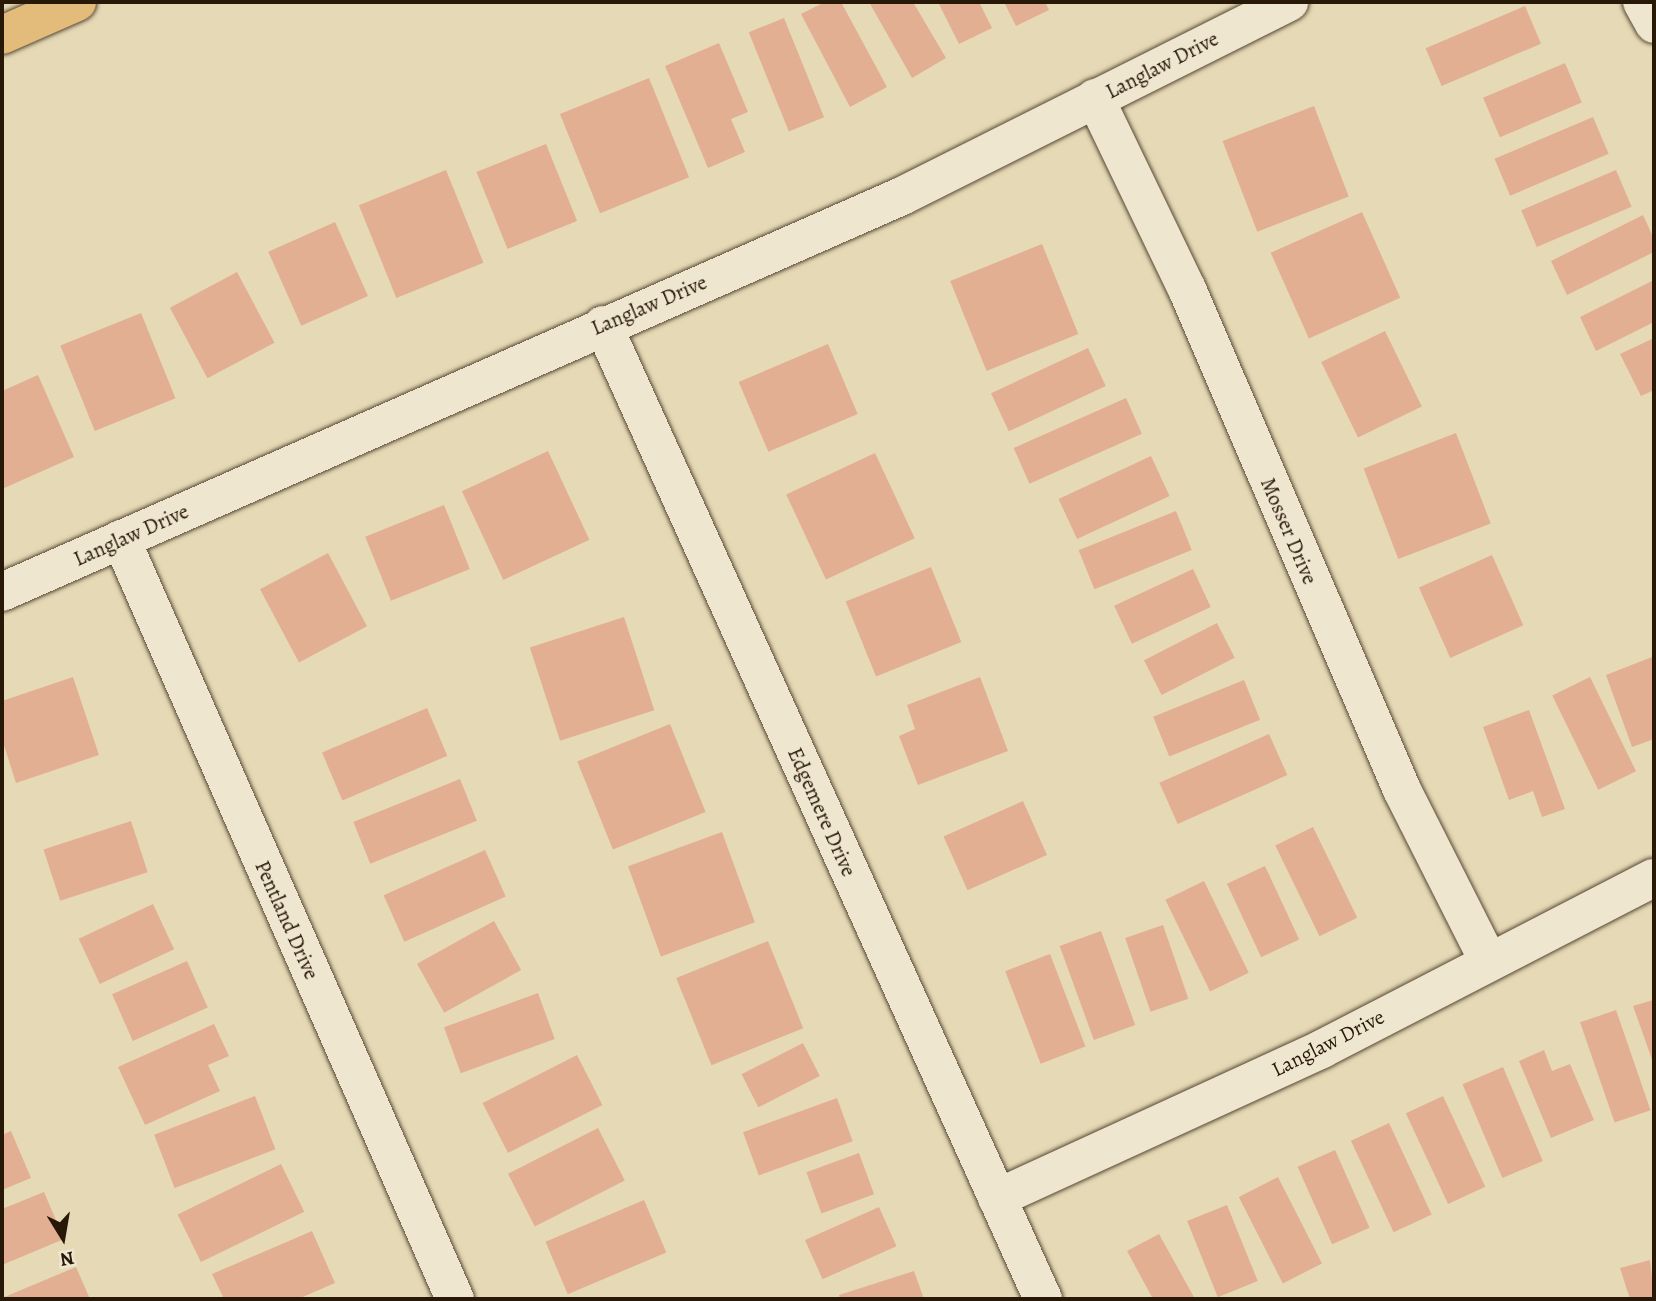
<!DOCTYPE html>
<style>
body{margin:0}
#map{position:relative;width:1656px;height:1301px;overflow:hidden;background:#e6d9b6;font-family:Alegreya,serif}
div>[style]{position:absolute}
.building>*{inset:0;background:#e3af93;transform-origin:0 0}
.roads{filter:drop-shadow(0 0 2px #574833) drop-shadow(0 0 2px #574833)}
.minor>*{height:38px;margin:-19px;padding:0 19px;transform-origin:19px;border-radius:19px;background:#efe6d0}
.major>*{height:38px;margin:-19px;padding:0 19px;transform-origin:19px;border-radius:19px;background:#e3bc7b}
span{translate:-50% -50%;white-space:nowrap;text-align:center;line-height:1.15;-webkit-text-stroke:6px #efe6d0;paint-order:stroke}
.street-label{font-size:21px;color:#271807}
.frame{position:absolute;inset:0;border:4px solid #271807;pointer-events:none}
.north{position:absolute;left:28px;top:1203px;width:70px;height:70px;-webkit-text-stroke:5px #efe6d0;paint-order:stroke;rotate:169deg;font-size:19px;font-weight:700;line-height:28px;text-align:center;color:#271807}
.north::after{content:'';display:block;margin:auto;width:24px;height:32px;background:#271807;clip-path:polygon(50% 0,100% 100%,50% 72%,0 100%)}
</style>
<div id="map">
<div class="building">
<i style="clip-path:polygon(825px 2px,841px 2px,887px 87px,850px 107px,801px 14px)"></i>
<i style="clip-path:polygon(869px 2px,913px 2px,946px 58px,912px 78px)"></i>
<i style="clip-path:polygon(938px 2px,979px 2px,992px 28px,959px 44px)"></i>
<i style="clip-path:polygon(1004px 2px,1045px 2px,1049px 10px,1016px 26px)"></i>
<i style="left:1525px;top:6px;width:41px;height:108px;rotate:67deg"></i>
<i style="left:784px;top:18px;width:107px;height:38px;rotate:68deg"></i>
<i style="clip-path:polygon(719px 43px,748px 112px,731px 119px,745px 152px,708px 168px,665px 66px)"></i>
<i style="left:1565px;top:63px;width:43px;height:89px;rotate:67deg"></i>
<i style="left:649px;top:78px;width:107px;height:96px;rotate:68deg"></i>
<i style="left:1314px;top:106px;width:97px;height:98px;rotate:69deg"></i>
<i style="left:1593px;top:117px;width:40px;height:107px;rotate:67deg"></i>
<i style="left:546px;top:144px;width:83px;height:75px;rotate:68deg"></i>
<i style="left:446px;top:170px;width:100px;height:94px;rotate:68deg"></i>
<i style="left:1616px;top:170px;width:40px;height:103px;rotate:67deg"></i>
<i style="left:1362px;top:212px;width:94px;height:100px;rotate:66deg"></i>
<i style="clip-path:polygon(1643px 215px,1654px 239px,1654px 252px,1567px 295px,1551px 261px)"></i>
<i style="left:335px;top:222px;width:81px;height:73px;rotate:66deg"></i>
<i style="left:1042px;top:244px;width:97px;height:99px;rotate:68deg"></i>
<i style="left:237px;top:272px;width:80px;height:76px;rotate:62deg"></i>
<i style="clip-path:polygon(1654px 280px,1654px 322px,1596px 351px,1580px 317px)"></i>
<i style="left:141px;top:313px;width:92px;height:87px;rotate:68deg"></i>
<i style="left:1385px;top:331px;width:84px;height:71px;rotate:64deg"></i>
<i style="clip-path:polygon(1654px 338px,1654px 390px,1641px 396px,1620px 354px)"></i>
<i style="left:828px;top:344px;width:76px;height:97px;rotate:67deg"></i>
<i style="left:1088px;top:348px;width:42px;height:107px;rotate:65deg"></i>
<i style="clip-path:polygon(38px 375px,74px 457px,2px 489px,2px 391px)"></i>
<i style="left:1126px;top:398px;width:39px;height:123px;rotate:66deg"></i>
<i style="left:1456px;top:433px;width:97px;height:99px;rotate:69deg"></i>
<i style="left:548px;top:451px;width:98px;height:95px;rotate:65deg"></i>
<i style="left:875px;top:453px;width:94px;height:98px;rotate:65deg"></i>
<i style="left:1151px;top:456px;width:44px;height:102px;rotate:65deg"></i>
<i style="left:444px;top:505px;width:69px;height:85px;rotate:68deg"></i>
<i style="left:1176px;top:511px;width:42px;height:105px;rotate:68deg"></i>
<i style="left:328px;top:553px;width:83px;height:77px;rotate:62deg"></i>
<i style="left:1492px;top:555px;width:77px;height:80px;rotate:66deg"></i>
<i style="left:931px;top:567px;width:81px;height:92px;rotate:68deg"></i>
<i style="left:1193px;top:569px;width:42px;height:87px;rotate:65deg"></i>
<i style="left:624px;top:617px;width:98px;height:99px;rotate:72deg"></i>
<i style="left:1217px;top:623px;width:39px;height:82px;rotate:63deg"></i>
<i style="clip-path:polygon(1652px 657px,1654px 739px,1632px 747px,1606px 675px)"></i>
<i style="clip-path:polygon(73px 677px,99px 755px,16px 783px,2px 739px,2px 701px)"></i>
<i style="clip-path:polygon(980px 677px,1008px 751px,918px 785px,899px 736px,915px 729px,907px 705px)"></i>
<i style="left:1590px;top:677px;width:105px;height:42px;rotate:64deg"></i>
<i style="left:1244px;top:680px;width:43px;height:98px;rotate:68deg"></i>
<i style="left:427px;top:708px;width:52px;height:114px;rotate:67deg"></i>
<i style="clip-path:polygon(1529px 710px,1565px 809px,1542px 817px,1533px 791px,1509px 800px,1483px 727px)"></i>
<i style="left:670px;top:724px;width:95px;height:100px;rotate:68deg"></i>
<i style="left:1269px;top:734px;width:45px;height:120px;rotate:66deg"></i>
<i style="left:460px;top:779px;width:45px;height:115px;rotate:68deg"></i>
<i style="left:1023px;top:801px;width:59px;height:87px;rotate:66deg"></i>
<i style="left:131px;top:821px;width:54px;height:92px;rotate:72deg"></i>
<i style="left:1313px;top:827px;width:101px;height:42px;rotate:64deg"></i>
<i style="left:722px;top:832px;width:96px;height:100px;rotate:70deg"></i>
<i style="left:485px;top:850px;width:51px;height:111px;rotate:66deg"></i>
<i style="left:1265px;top:866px;width:81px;height:42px;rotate:65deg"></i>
<i style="left:1204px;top:881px;width:102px;height:43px;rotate:64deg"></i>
<i style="left:153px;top:904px;width:50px;height:82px;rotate:65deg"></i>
<i style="left:494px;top:921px;width:56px;height:88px;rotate:61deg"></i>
<i style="left:1163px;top:925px;width:78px;height:40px;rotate:71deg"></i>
<i style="left:1101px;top:931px;width:100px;height:44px;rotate:70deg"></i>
<i style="left:768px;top:941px;width:94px;height:99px;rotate:68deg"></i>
<i style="left:1050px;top:954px;width:99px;height:48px;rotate:69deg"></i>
<i style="left:187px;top:961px;width:51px;height:82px;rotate:66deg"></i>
<i style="left:538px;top:993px;width:49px;height:100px;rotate:70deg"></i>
<i style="clip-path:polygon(1653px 1000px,1654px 1004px,1654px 1065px,1633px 1006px)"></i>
<i style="left:1616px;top:1010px;width:106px;height:38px;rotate:71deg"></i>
<i style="clip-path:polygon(214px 1024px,229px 1056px,208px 1065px,220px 1091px,145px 1125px,118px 1067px)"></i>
<i style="left:803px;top:1043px;width:37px;height:69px;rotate:63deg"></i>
<i style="clip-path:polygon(1544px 1050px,1552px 1071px,1570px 1064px,1594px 1120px,1551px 1138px,1519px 1061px)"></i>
<i style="left:577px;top:1055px;width:56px;height:106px;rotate:63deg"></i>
<i style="left:1503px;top:1067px;width:102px;height:44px;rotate:67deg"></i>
<i style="left:255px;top:1096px;width:57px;height:108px;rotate:69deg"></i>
<i style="left:1443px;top:1096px;width:100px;height:41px;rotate:65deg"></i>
<i style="left:837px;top:1098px;width:46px;height:100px;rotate:70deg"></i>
<i style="left:1389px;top:1123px;width:101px;height:42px;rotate:65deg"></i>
<i style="left:598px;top:1128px;width:59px;height:101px;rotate:63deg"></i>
<i style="clip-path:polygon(11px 1131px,31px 1178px,2px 1190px,2px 1135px)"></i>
<i style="left:1335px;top:1150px;width:85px;height:41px;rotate:66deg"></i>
<i style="left:859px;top:1153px;width:44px;height:56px;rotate:70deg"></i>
<i style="left:281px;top:1164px;width:53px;height:115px;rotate:64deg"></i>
<i style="left:1278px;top:1177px;width:97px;height:44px;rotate:63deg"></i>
<i style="clip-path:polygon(44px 1192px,64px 1239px,2px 1265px,2px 1209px)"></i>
<i style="left:644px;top:1200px;width:57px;height:107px;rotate:67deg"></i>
<i style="left:1227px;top:1205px;width:82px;height:43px;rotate:68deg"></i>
<i style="left:879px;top:1207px;width:43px;height:81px;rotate:66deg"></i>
<i style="clip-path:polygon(312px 1231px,335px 1283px,298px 1299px,224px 1299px,212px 1274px)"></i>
<i style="clip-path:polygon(1159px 1234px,1195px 1299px,1153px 1299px,1127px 1251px)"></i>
<i style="clip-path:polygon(1650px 1260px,1654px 1299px,1630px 1299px,1620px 1268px)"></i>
<i style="clip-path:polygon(76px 1267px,90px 1299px,2px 1299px,2px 1298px)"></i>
<i style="clip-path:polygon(914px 1271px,924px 1299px,840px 1299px,839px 1295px)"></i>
</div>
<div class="roads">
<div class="minor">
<i style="left:1642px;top:2px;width:25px;rotate:61deg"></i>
<i style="left:1095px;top:98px;width:212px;rotate:64.3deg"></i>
<i style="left:1187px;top:289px;width:545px;rotate:66.77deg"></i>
<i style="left:1402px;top:790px;width:191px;rotate:63.2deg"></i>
<i style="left:603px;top:325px;width:1069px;rotate:65.69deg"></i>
<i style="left:121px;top:539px;width:830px;rotate:66.28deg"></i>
<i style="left:2px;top:592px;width:983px;rotate:-23.75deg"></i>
<i style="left:902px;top:196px;width:433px;rotate:-26.6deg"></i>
<i style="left:997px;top:1198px;width:358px;rotate:-24.6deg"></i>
<i style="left:1322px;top:1049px;width:373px;rotate:-27.3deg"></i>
</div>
<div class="major">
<i style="left:2px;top:35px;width:82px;rotate:-23.7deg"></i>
</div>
</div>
<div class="street-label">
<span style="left:1162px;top:65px;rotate:-27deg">Langlaw Drive</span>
<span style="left:649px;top:305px;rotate:-23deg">Langlaw Drive</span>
<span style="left:1289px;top:531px;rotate:67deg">Mosser Drive</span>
<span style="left:131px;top:535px;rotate:-24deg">Langlaw Drive</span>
<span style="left:822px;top:812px;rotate:66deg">Edgemere Drive</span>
<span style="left:287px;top:920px;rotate:66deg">Pentland Drive</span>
<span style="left:1328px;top:1043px;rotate:-27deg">Langlaw Drive</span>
</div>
<div class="frame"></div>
<div class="north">N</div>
</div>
